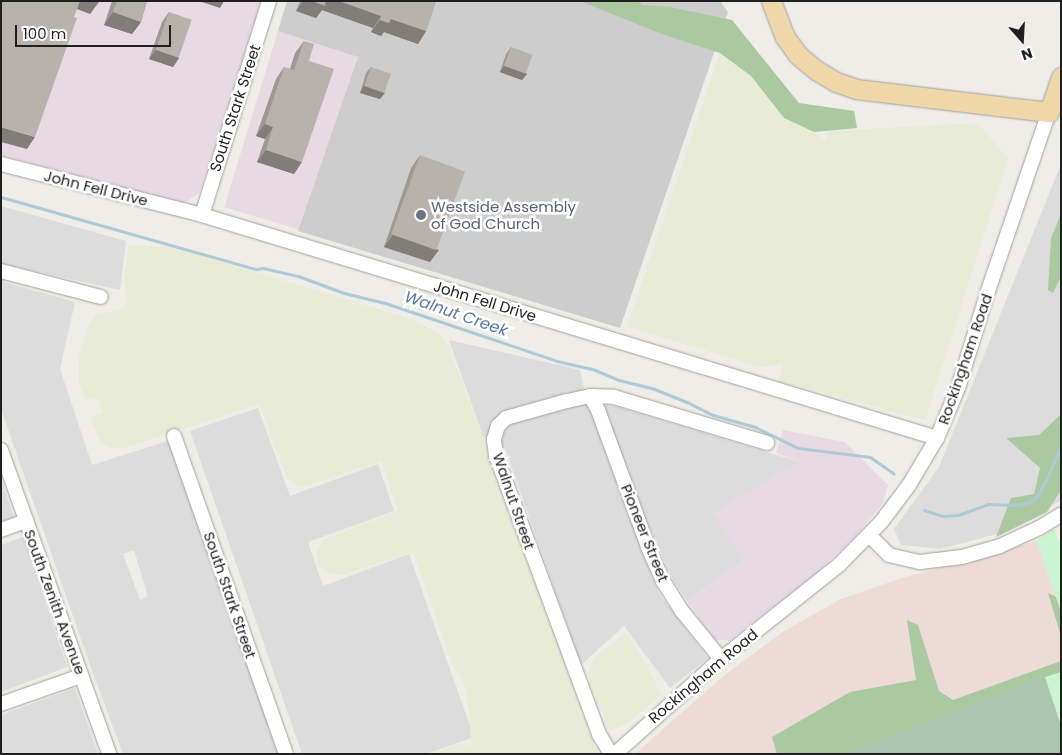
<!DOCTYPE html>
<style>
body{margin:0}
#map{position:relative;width:1062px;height:755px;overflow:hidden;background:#efede7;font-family:Poppins,sans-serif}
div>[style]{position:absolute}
.residential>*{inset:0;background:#dddcdc}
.commercial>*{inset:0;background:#eddbd8}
.industrial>*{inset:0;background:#e7dae3;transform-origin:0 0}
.religious>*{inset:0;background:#cdcdcd}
.farmland>*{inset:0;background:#e8ebd5}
.forest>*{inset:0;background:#aac9a1}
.cemetery>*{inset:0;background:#abc5b1}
.park>*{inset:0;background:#caf3d0}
.stream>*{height:3px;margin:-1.5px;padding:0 1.5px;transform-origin:1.5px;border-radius:1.5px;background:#adcad7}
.roads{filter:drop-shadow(0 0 1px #a0a0a0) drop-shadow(0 0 1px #a0a0a0)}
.minor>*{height:14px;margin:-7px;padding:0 7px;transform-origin:7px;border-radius:7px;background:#fff}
.major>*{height:19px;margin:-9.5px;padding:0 9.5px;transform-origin:9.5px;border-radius:9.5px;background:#f0d7aa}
.wall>*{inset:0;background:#9e9995}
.shaded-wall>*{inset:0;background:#817d79}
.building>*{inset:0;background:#b8b2ad;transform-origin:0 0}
.dots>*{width:14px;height:14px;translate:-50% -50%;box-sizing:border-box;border:2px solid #fff;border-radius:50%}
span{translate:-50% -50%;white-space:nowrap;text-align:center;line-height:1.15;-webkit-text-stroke:5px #fff;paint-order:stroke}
.street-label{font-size:15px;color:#1f1f1f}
.worship-label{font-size:15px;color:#5b616d}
.left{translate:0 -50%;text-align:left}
.water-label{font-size:16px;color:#5778a3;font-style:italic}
.frame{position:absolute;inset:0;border:2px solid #1f1f1f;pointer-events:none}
.north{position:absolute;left:997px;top:15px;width:50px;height:50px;-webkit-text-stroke:4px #fff;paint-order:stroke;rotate:161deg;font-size:14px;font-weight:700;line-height:20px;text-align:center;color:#1f1f1f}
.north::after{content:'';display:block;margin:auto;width:18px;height:22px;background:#1f1f1f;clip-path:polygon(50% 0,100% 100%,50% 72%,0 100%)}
.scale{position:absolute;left:15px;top:25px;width:156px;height:22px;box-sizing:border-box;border:2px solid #1f1f1f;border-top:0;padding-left:6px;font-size:15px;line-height:18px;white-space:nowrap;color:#1f1f1f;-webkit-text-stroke:4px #fff;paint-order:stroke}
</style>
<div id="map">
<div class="residential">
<i style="clip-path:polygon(1061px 164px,1061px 500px,1008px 531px,940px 549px,901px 545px,894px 529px,939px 467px)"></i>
<i style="clip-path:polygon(evenodd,1px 206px,126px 241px,120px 290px,12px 266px,3px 282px,75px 302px,60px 369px,92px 465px,168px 441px,280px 754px,123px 754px,91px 668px,1px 409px,1px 206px,134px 550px,148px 596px,140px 600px,123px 554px,134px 550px)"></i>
<i style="clip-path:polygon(449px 340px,580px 370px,588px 405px,615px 406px,800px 462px,714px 513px,744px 560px,687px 601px,671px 577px,658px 546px,643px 555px,660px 595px,708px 658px,670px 688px,624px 626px,581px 665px,505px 448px,483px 436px)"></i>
<i style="clip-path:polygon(258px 408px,290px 496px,378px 464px,394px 511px,308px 542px,323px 586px,409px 554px,474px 737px,426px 754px,302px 754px,190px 431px)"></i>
<i style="clip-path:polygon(1px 480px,14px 517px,1px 522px)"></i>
<i style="clip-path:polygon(23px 537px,67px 667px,1px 692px,1px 545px)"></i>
<i style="clip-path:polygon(75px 688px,98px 754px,1px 754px,1px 715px)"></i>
</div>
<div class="commercial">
<i style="clip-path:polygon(1037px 541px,1061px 612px,1061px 672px,844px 754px,635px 754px,722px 677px,784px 631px,841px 599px,902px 578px)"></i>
</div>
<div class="industrial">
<i style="clip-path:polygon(1px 1px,261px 1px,200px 192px,185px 203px,1px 155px)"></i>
<i style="left:278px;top:31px;width:84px;height:184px;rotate:17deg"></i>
<i style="clip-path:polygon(783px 430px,845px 442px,888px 485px,883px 503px,853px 539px,807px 581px,730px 640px,715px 640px,687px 601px,744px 560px,714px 513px,800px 462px,776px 453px)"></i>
</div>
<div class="religious">
<i style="clip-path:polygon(287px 1px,720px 1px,728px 12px,620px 328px,298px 231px,358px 57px,278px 31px)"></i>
</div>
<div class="farmland">
<i style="clip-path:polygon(720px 53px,751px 76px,784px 118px,814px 132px,824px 141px,830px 131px,978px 123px,1008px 159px,925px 420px,778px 381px,783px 364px,759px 367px,627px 326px)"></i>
<i style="clip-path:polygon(129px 245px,175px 248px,415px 320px,443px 337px,449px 348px,503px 489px,597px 752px,595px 754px,431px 754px,459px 744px,472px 745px,466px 687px,454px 668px,413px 552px,342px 575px,326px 572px,317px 563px,316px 551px,324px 539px,398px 511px,382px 461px,299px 488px,286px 475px,259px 404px,124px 448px,108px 447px,100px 440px,90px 418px,103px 413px,98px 398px,85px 400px,79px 383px,79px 356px,88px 327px,96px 315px,124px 309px,127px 301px,124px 277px)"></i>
<i style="clip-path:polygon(626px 633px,650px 670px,661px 696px,626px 724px,611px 730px,591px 688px,588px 673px,596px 656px)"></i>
</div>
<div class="forest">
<i style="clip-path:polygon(580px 1px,638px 1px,642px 5px,670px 7px,732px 20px,799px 103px,854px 111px,857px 128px,814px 132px,784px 118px,751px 76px,720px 53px,659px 33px)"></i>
<i style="clip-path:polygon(1061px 214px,1061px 277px,1053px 293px,1048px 290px,1051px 238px)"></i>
<i style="clip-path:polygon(1061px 414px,1061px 490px,1047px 512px,996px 537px,1011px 498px,1034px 494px,1040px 468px,1006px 438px,1039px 435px)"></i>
<i style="clip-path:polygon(1048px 593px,1061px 599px,1061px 636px)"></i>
<i style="clip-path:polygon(907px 620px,918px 625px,939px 691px,953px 700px,1061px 661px,1061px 754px,777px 754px,772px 737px,850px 692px,916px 680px)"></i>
</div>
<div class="cemetery">
<i style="clip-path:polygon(1045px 677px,1061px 726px,1061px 754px,844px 754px)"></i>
</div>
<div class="park">
<i style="clip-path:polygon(1054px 528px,1061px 547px,1061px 612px,1037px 541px)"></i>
<i style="clip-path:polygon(1061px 672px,1061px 726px,1045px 677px)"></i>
</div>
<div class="stream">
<i style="left:1px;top:197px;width:265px;rotate:15.8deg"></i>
<i style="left:256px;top:269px;width:7px;rotate:-8deg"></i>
<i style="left:263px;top:268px;width:36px;rotate:13deg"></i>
<i style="left:298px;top:276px;width:49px;rotate:20.3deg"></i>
<i style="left:344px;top:293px;width:42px;rotate:13.7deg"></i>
<i style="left:385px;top:303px;width:182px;rotate:18.6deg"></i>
<i style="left:557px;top:361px;width:39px;rotate:13deg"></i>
<i style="left:595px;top:370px;width:26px;rotate:23deg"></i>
<i style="left:619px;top:380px;width:34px;rotate:14deg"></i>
<i style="left:652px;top:388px;width:38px;rotate:22deg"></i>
<i style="left:687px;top:402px;width:29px;rotate:27deg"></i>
<i style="left:713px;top:415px;width:44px;rotate:15.9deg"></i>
<i style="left:755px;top:427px;width:48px;rotate:26deg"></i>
<i style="left:798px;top:448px;width:73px;rotate:7.1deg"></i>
<i style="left:870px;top:457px;width:29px;rotate:35deg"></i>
<i style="left:924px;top:510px;width:19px;rotate:18deg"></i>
<i style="left:942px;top:516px;width:16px;rotate:-4deg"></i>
<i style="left:958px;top:515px;width:32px;rotate:-20deg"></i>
<i style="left:988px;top:504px;width:27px;rotate:2deg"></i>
<i style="left:1015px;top:505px;width:15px;rotate:-11deg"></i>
<i style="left:1030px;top:502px;width:11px;rotate:-41deg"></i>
<i style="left:1038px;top:495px;width:17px;rotate:-62deg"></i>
<i style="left:1046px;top:480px;width:36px;rotate:-66deg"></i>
</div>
<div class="roads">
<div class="minor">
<i style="left:1px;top:164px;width:207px;rotate:14.2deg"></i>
<i style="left:202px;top:215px;width:768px;rotate:16.88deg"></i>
<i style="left:202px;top:215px;width:224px;rotate:-72.6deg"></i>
<i style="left:1px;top:271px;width:103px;rotate:14.6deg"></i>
<i style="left:590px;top:396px;width:16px;rotate:60deg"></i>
<i style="left:598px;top:410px;width:146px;rotate:69.9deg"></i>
<i style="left:648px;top:547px;width:37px;rotate:66deg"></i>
<i style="left:663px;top:581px;width:36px;rotate:58deg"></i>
<i style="left:682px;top:611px;width:62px;rotate:50.9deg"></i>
<i style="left:174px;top:436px;width:337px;rotate:70.6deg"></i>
<i style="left:1px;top:450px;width:323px;rotate:70.4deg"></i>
<i style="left:1px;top:530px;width:27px;rotate:-20deg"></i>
<i style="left:869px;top:535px;width:28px;rotate:45deg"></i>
<i style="left:889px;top:555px;width:32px;rotate:13deg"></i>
<i style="left:920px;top:562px;width:42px;rotate:-6.8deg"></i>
<i style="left:962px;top:557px;width:40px;rotate:-16deg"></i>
<i style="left:1000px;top:546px;width:43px;rotate:-24.8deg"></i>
<i style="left:1039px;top:528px;width:26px;rotate:-31deg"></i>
<i style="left:1px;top:704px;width:85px;rotate:-19.3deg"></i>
<i style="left:611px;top:754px;width:23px;rotate:-121deg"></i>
<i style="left:599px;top:734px;width:296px;rotate:-110.3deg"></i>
<i style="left:496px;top:456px;width:17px;rotate:-97deg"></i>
<i style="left:494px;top:439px;width:14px;rotate:-73deg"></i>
<i style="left:498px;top:426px;width:11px;rotate:-45deg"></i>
<i style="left:506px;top:418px;width:63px;rotate:-15.6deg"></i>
<i style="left:567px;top:401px;width:24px;rotate:-12deg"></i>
<i style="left:590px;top:396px;width:24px;rotate:2deg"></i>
<i style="left:614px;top:397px;width:160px;rotate:16.7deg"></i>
<i style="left:615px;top:754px;width:142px;rotate:-41.9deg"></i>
<i style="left:721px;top:659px;width:152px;rotate:-38.6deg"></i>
<i style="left:840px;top:564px;width:60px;rotate:-45.7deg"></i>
<i style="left:882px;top:521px;width:45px;rotate:-53.1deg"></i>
<i style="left:909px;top:485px;width:55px;rotate:-59.2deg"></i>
<i style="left:937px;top:438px;width:54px;rotate:-67.2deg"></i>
<i style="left:958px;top:388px;width:102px;rotate:-72.8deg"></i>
<i style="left:988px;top:291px;width:189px;rotate:-71.2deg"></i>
</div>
<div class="major">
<i style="left:771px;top:1px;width:39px;rotate:69deg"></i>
<i style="left:785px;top:37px;width:22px;rotate:54deg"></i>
<i style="left:798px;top:55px;width:23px;rotate:40deg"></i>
<i style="left:816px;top:70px;width:23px;rotate:31deg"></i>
<i style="left:836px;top:82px;width:21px;rotate:19deg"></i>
<i style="left:856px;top:89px;width:194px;rotate:6.8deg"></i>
<i style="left:1049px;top:112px;width:37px;rotate:-71deg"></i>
</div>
</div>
<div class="wall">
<i style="clip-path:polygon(112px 1px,147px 1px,141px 22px,132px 34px,104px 25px)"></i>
<i style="clip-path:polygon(300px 1px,436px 1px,426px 31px,418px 44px,384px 32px,381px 36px,371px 32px,373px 28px,322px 10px,316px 18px,296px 11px)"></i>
<i style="clip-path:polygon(169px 12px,179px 58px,173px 67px,149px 59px,162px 22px)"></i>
<i style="clip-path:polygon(304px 41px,309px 61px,294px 174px,257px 162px,265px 139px,256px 136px,276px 79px,284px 67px,290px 69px,295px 53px)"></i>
<i style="clip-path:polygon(511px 47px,527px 74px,522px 80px,500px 72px,506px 54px)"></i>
<i style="clip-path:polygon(371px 67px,380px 99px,360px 93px,366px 73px)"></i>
<i style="clip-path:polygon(420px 155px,430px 262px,384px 247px,411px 168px)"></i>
</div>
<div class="shaded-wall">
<i style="clip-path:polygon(78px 1px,98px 1px,99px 2px,90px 14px,74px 8px)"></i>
<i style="clip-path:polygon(199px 1px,224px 1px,220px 8px)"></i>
<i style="clip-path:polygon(303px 1px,339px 1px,381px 16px,373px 28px,322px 10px,316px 18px,296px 11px)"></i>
<i style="clip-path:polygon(113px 12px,141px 22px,132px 34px,104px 25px)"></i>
<i style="clip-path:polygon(391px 19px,426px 31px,418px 44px,384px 32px,381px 36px,371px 32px,380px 20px)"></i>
<i style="clip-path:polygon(156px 50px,179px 58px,173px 67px,149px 59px)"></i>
<i style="clip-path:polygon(504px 66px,527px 74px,522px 80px,500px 72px)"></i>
<i style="clip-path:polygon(364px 86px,385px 93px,380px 99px,360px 93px)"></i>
<i style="clip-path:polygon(265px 124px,273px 127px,265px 139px,256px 136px)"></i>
<i style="clip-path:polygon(1px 127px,35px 137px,27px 149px,1px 142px)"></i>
<i style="clip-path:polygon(266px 150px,302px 162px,294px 174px,257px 162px)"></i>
<i style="clip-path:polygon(393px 235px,439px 250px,430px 262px,384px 247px)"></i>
</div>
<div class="building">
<i style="clip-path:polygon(1px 1px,80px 1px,74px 17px,77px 18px,35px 137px,1px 127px)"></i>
<i style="clip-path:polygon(117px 1px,147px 1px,141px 22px,113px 12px)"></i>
<i style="clip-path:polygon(312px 1px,326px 1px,325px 6px)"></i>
<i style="clip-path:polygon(339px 1px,436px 1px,426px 31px,391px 19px,389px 23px,380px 20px,381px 16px)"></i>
<i style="left:169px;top:12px;width:24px;height:40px;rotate:19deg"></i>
<i style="clip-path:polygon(304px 41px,314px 44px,309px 61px,334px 69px,302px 162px,266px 150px,273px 127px,265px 124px,284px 67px,294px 70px)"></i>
<i style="left:511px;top:47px;width:23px;height:20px;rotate:20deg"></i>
<i style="left:371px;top:67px;width:21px;height:20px;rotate:19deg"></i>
<i style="left:420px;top:155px;width:48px;height:84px;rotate:20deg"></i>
</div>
<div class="dots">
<i style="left:421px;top:215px;background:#6b7280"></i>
</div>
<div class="street-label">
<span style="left:235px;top:108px;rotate:-72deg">South Stark Street</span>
<span style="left:96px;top:188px;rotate:14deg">John Fell Drive</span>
<span style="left:485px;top:301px;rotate:17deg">John Fell Drive</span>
<span style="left:965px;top:359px;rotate:-71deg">Rockingham Road</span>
<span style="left:514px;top:501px;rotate:71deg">Walnut Street</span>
<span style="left:645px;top:533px;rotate:68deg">Pioneer Street</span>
<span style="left:230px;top:595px;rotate:71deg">South Stark Street</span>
<span style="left:55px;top:602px;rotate:70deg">South Zenith Avenue</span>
<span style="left:703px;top:676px;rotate:-40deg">Rockingham Road</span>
</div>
<div class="worship-label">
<span class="left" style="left:431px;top:215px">Westside Assembly<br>of God Church</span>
</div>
<div class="water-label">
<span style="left:456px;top:314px;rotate:19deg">Walnut Creek</span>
</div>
<div class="frame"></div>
<div class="north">N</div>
<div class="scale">100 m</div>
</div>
